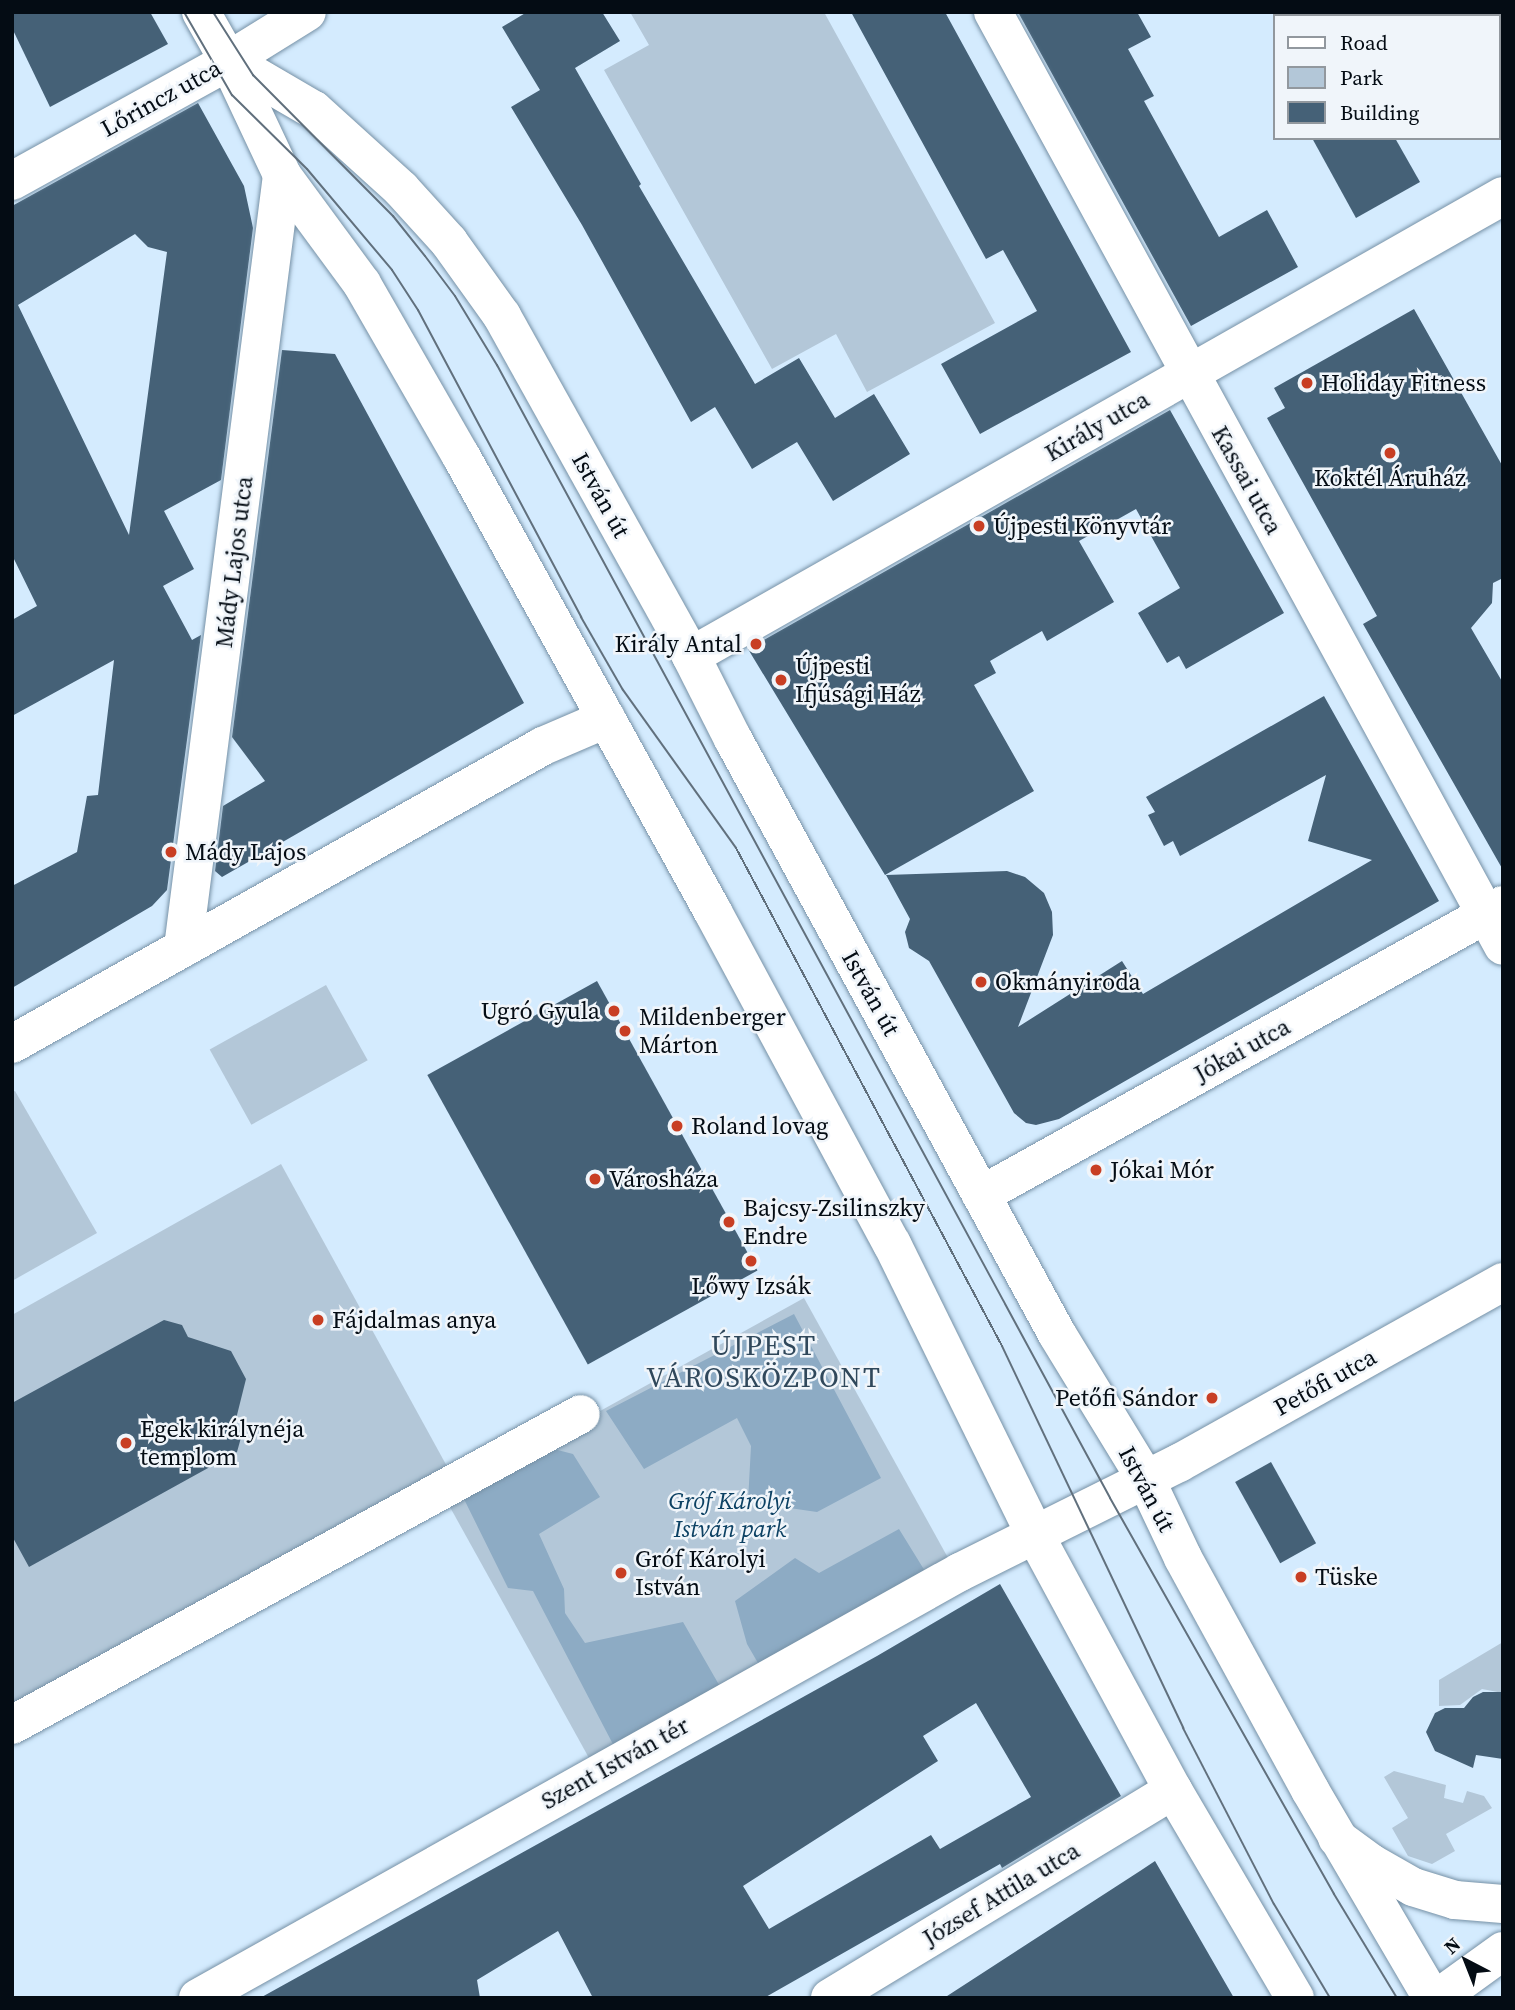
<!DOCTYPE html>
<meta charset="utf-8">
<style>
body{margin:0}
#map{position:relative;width:1515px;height:2010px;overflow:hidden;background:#d4ebfe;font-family:"Source Serif 4",serif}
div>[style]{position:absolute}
.green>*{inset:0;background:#b3c7d8;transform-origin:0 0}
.forest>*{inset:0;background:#8dabc4}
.building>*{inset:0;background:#456177;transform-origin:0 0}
.roads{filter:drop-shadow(0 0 2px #7691a6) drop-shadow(0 0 2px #7691a6)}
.street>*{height:38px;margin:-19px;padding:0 19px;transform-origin:19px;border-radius:19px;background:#fff}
.secondary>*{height:38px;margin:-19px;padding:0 19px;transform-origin:19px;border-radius:19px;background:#fff}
.tram>*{height:2px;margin:-1px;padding:0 1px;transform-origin:1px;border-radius:1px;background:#61707d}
.dots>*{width:19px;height:19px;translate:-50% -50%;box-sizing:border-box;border:4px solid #f0f5fa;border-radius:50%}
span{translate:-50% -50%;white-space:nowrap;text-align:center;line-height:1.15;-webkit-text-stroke:5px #f0f5fa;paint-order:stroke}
.street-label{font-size:24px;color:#040c14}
.poi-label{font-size:24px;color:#040c14}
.left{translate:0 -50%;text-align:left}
.right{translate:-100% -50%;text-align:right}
.park-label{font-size:24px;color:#0c4163;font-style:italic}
.quarter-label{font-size:28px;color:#30485b;letter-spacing:2px}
.frame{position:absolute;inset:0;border:14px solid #040c14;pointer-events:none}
.legend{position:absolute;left:1273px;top:14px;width:228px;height:126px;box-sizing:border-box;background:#f0f5fa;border:2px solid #92989e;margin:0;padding:9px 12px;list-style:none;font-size:21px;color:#040c14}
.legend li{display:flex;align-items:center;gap:14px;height:35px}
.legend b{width:35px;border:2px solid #92989e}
.north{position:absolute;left:1431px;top:1926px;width:70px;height:70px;-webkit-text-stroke:5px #f0f5fa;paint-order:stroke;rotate:318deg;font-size:19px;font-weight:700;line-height:28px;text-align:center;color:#040c14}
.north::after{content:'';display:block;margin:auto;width:24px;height:32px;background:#040c14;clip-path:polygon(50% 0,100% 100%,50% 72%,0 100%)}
</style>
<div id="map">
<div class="green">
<i style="clip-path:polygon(630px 12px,824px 12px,995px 323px,867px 392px,836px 334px,772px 369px,604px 70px,649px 45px)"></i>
<i style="left:326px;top:985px;width:86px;height:133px;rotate:61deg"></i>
<i style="clip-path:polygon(15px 1091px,97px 1233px,12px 1281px,12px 1092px)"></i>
<i style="clip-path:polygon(281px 1164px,449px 1470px,12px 1707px,12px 1315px)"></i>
<i style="left:804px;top:1298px;width:310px;height:411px;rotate:61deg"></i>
<i style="clip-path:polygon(1503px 1642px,1503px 1693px,1482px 1689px,1460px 1705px,1439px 1706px,1439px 1680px)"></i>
<i style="clip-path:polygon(1394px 1771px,1446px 1785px,1444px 1798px,1463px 1803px,1467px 1791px,1484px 1796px,1492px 1808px,1446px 1834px,1455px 1851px,1432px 1864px,1408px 1856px,1392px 1828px,1408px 1818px,1384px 1777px)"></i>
</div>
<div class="forest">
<i style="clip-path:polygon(794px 1314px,881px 1478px,817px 1512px,748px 1502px,751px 1446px,737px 1418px,644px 1469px,606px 1411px)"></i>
<i style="clip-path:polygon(542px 1446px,573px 1454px,600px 1497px,539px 1534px,564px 1589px,565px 1613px,585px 1643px,683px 1622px,722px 1690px,616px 1750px,533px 1591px,508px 1588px,459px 1489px)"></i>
<i style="clip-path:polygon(899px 1529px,928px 1576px,762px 1670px,747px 1644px,735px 1601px,795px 1558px,819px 1573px)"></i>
</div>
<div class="building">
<i style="clip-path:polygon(12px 12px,150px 12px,168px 44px,50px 107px,12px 28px)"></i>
<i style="clip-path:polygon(527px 12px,602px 12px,620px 41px,575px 68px,641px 184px,639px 186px,755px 384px,799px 358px,835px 418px,874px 394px,910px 454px,833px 501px,797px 442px,752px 469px,715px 407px,691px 422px,582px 225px,511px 107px,540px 90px,502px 27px)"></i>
<i style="clip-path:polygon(851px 12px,945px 12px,1131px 352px,980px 434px,941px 364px,1037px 311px,1003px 250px,986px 259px)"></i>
<i style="clip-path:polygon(1018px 12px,1137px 12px,1151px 37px,1128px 49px,1154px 96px,1144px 101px,1219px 237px,1267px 210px,1298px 267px,1191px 326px)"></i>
<i style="clip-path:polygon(evenodd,198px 103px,244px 186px,253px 228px,221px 480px,164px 511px,194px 569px,163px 586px,192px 640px,201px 635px,167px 890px,152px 906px,12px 988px,12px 886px,77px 852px,87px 796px,98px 795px,114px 660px,12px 716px,12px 620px,37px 606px,12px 555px,12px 206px,198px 103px,135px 234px,148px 247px,167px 252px,129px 535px,18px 305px,135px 234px)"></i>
<i style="clip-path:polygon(1312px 138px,1395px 138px,1420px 182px,1356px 218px)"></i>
<i style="clip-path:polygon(1414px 309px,1503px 467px,1503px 578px,1493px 583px,1492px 603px,1471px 628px,1503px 683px,1503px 870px,1363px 624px,1377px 616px,1267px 418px,1285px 408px,1274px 388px)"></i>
<i style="clip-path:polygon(282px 350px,335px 354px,524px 703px,222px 877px,215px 871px,223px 806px,265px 781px,232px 737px)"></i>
<i style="clip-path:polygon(1170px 410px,1284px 613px,1186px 669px,1179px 656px,1167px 663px,1138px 613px,1180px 588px,1136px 509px,1079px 541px,1114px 602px,1047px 641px,1042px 631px,990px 661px,996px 673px,974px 685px,1034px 791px,885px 875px,748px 649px)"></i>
<i style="clip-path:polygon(1324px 696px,1439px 901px,1059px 1119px,1036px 1125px,1026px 1123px,1014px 1113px,929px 961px,909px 948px,905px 932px,910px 919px,886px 875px,1007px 871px,1025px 877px,1044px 893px,1052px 912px,1053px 935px,1018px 1027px,1122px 961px,1143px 994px,1372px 860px,1308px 841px,1326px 775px,1180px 856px,1173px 841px,1164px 846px,1148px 815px,1155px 812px,1146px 797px)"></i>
<i style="left:597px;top:981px;width:331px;height:194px;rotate:61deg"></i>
<i style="clip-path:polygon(164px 1320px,182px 1325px,188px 1337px,231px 1351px,246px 1379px,235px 1423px,242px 1434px,237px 1452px,29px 1567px,12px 1536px,12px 1403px)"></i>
<i style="left:1271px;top:1462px;width:93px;height:41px;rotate:61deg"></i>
<i style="clip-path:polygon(evenodd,1000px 1584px,1121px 1796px,1002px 1868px,1000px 1864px,764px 1998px,593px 1998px,558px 1931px,477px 1980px,480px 1998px,260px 1998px,877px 1656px,1000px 1584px,976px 1703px,1031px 1797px,940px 1849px,931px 1835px,769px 1929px,743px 1886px,938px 1761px,923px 1736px,976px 1703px)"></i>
<i style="clip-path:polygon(1483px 1692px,1503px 1692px,1503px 1759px,1476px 1755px,1473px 1768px,1435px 1751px,1426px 1732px,1435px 1713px,1445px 1708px,1464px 1708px,1473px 1697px)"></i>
<i style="clip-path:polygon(1155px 1861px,1234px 1998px,944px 1998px,1140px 1871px)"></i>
</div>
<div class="roads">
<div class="street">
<i style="left:993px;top:12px;width:1064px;rotate:61.36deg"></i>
<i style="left:1447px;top:12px;width:4px;rotate:63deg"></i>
<i style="left:1499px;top:105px;width:7px;rotate:56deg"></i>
<i style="left:12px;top:181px;width:232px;rotate:-28.9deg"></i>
<i style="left:215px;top:69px;width:108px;rotate:-31.8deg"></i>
<i style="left:691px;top:656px;width:933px;rotate:-29.53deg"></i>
<i style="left:183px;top:948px;width:779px;rotate:-82.7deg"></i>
<i style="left:12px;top:1044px;width:609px;rotate:-29.3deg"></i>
<i style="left:543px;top:746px;width:69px;rotate:-23.2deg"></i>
<i style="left:981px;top:1195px;width:597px;rotate:-29.05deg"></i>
<i style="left:12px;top:1725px;width:648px;rotate:-28.66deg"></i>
<i style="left:1337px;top:1838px;width:42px;rotate:36.3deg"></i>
<i style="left:1371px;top:1863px;width:48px;rotate:29.7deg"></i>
<i style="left:1413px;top:1887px;width:44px;rotate:17.2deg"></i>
<i style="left:1455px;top:1900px;width:48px;rotate:4.8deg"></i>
<i style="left:198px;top:1998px;width:873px;rotate:-29.21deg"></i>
<i style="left:960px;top:1572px;width:245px;rotate:-26.5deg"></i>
<i style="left:1179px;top:1463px;width:371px;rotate:-29.2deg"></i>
<i style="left:830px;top:1998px;width:401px;rotate:-31.2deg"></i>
</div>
<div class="secondary">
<i style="left:201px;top:12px;width:55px;rotate:60.6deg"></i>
<i style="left:228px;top:60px;width:127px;rotate:64.8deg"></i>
<i style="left:282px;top:175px;width:135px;rotate:53.7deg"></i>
<i style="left:362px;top:284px;width:198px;rotate:60.1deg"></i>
<i style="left:461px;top:456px;width:521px;rotate:61.07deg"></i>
<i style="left:713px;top:912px;width:377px;rotate:61.7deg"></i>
<i style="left:892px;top:1244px;width:324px;rotate:63.8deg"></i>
<i style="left:1035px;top:1535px;width:290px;rotate:61.6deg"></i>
<i style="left:1173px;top:1790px;width:241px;rotate:59.6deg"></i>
<i style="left:228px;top:60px;width:99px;rotate:30.2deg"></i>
<i style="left:314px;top:110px;width:118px;rotate:42.2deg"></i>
<i style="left:401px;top:189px;width:72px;rotate:47.8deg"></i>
<i style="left:449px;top:242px;width:91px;rotate:54.4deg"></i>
<i style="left:502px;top:316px;width:389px;rotate:60.9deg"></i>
<i style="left:691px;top:656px;width:93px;rotate:63.2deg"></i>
<i style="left:733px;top:739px;width:677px;rotate:61.43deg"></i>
<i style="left:1057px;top:1334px;width:171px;rotate:58.6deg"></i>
<i style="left:1146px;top:1480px;width:86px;rotate:64.6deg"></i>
<i style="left:1183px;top:1558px;width:264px;rotate:61.3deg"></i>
<i style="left:1310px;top:1790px;width:241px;rotate:59.6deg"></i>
<i style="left:1438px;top:1998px;width:80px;rotate:-35.9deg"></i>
</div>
</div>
<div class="tram">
<i style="left:184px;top:12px;width:96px;rotate:60deg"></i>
<i style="left:232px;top:95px;width:105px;rotate:44.6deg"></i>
<i style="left:307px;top:169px;width:132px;rotate:49.9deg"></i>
<i style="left:392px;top:270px;width:48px;rotate:57deg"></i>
<i style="left:418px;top:310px;width:348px;rotate:62deg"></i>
<i style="left:581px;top:617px;width:84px;rotate:60.1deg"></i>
<i style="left:623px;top:690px;width:194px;rotate:54.4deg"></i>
<i style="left:736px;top:848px;width:565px;rotate:61.89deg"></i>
<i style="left:1002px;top:1346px;width:423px;rotate:64.6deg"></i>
<i style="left:1183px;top:1728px;width:198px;rotate:62.7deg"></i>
<i style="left:1274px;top:1904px;width:109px;rotate:59.2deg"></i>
<i style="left:213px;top:12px;width:75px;rotate:57.6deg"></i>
<i style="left:253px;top:75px;width:199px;rotate:45.2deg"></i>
<i style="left:393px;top:216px;width:51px;rotate:51.3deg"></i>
<i style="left:425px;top:256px;width:50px;rotate:53.1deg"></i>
<i style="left:455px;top:296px;width:81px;rotate:58.7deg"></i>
<i style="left:497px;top:365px;width:1288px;rotate:61.58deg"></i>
<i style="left:1110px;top:1498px;width:455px;rotate:60.5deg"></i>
<i style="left:1334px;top:1894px;width:122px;rotate:58.8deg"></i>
</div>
<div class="dots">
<i style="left:1307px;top:383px;background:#c83e23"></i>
<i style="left:1390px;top:453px;background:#c83e23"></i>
<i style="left:979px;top:526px;background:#c83e23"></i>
<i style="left:756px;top:644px;background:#c83e23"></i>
<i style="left:781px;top:680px;background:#c83e23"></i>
<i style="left:171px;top:852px;background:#c83e23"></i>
<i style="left:981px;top:982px;background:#c83e23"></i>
<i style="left:614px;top:1011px;background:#c83e23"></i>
<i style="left:625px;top:1031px;background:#c83e23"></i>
<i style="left:677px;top:1126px;background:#c83e23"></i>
<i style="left:1096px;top:1170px;background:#c83e23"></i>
<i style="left:595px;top:1179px;background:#c83e23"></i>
<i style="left:729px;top:1222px;background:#c83e23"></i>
<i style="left:751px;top:1261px;background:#c83e23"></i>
<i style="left:318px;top:1320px;background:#c83e23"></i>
<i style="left:1212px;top:1398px;background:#c83e23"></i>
<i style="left:126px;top:1443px;background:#c83e23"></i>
<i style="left:621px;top:1573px;background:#c83e23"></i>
<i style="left:1301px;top:1577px;background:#c83e23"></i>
</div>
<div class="street-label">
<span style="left:161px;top:98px;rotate:-29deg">Lőrincz utca</span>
<span style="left:1097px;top:426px;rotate:-30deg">Király utca</span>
<span style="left:1247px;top:480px;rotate:61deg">Kassai utca</span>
<span style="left:601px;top:495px;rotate:61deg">István út</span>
<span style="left:234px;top:562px;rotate:-83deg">Mády Lajos utca</span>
<span style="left:871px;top:993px;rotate:61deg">István út</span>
<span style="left:1242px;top:1050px;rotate:-29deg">Jókai utca</span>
<span style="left:1325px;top:1382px;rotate:-29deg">Petőfi utca</span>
<span style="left:1147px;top:1489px;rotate:62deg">István út</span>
<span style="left:615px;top:1763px;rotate:-29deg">Szent István tér</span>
<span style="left:1001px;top:1894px;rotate:-31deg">József Attila utca</span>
</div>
<div class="poi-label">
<span class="left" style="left:1321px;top:383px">Holiday Fitness</span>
<span style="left:1390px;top:478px">Koktél Áruház</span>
<span class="left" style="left:993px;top:526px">Újpesti Könyvtár</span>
<span class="right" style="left:742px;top:644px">Király Antal</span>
<span class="left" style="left:795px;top:680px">Újpesti<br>Ifjúsági Ház</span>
<span class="left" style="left:185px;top:852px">Mády Lajos</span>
<span class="left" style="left:995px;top:982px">Okmányiroda</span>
<span class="right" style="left:600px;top:1011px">Ugró Gyula</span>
<span class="left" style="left:639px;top:1031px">Mildenberger<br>Márton</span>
<span class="left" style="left:691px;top:1126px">Roland lovag</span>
<span class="left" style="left:1110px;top:1170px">Jókai Mór</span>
<span class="left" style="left:609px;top:1179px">Városháza</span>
<span class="left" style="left:743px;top:1222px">Bajcsy-Zsilinszky<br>Endre</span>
<span style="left:751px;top:1286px">Lőwy Izsák</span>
<span class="left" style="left:332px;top:1320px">Fájdalmas anya</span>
<span class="right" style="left:1198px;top:1398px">Petőfi Sándor</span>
<span class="left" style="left:140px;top:1443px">Egek királynéja<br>templom</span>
<span class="left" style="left:635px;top:1573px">Gróf Károlyi<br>István</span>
<span class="left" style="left:1315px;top:1577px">Tüske</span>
</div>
<div class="park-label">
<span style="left:730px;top:1515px">Gróf Károlyi<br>István park</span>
</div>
<div class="quarter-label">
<span style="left:764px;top:1361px">ÚJPEST<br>VÁROSKÖZPONT</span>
</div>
<div class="frame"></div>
<ul class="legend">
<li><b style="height:9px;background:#fff"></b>Road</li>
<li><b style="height:19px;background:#b3c7d8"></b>Park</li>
<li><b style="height:19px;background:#456177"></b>Building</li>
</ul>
<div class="north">N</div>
</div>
